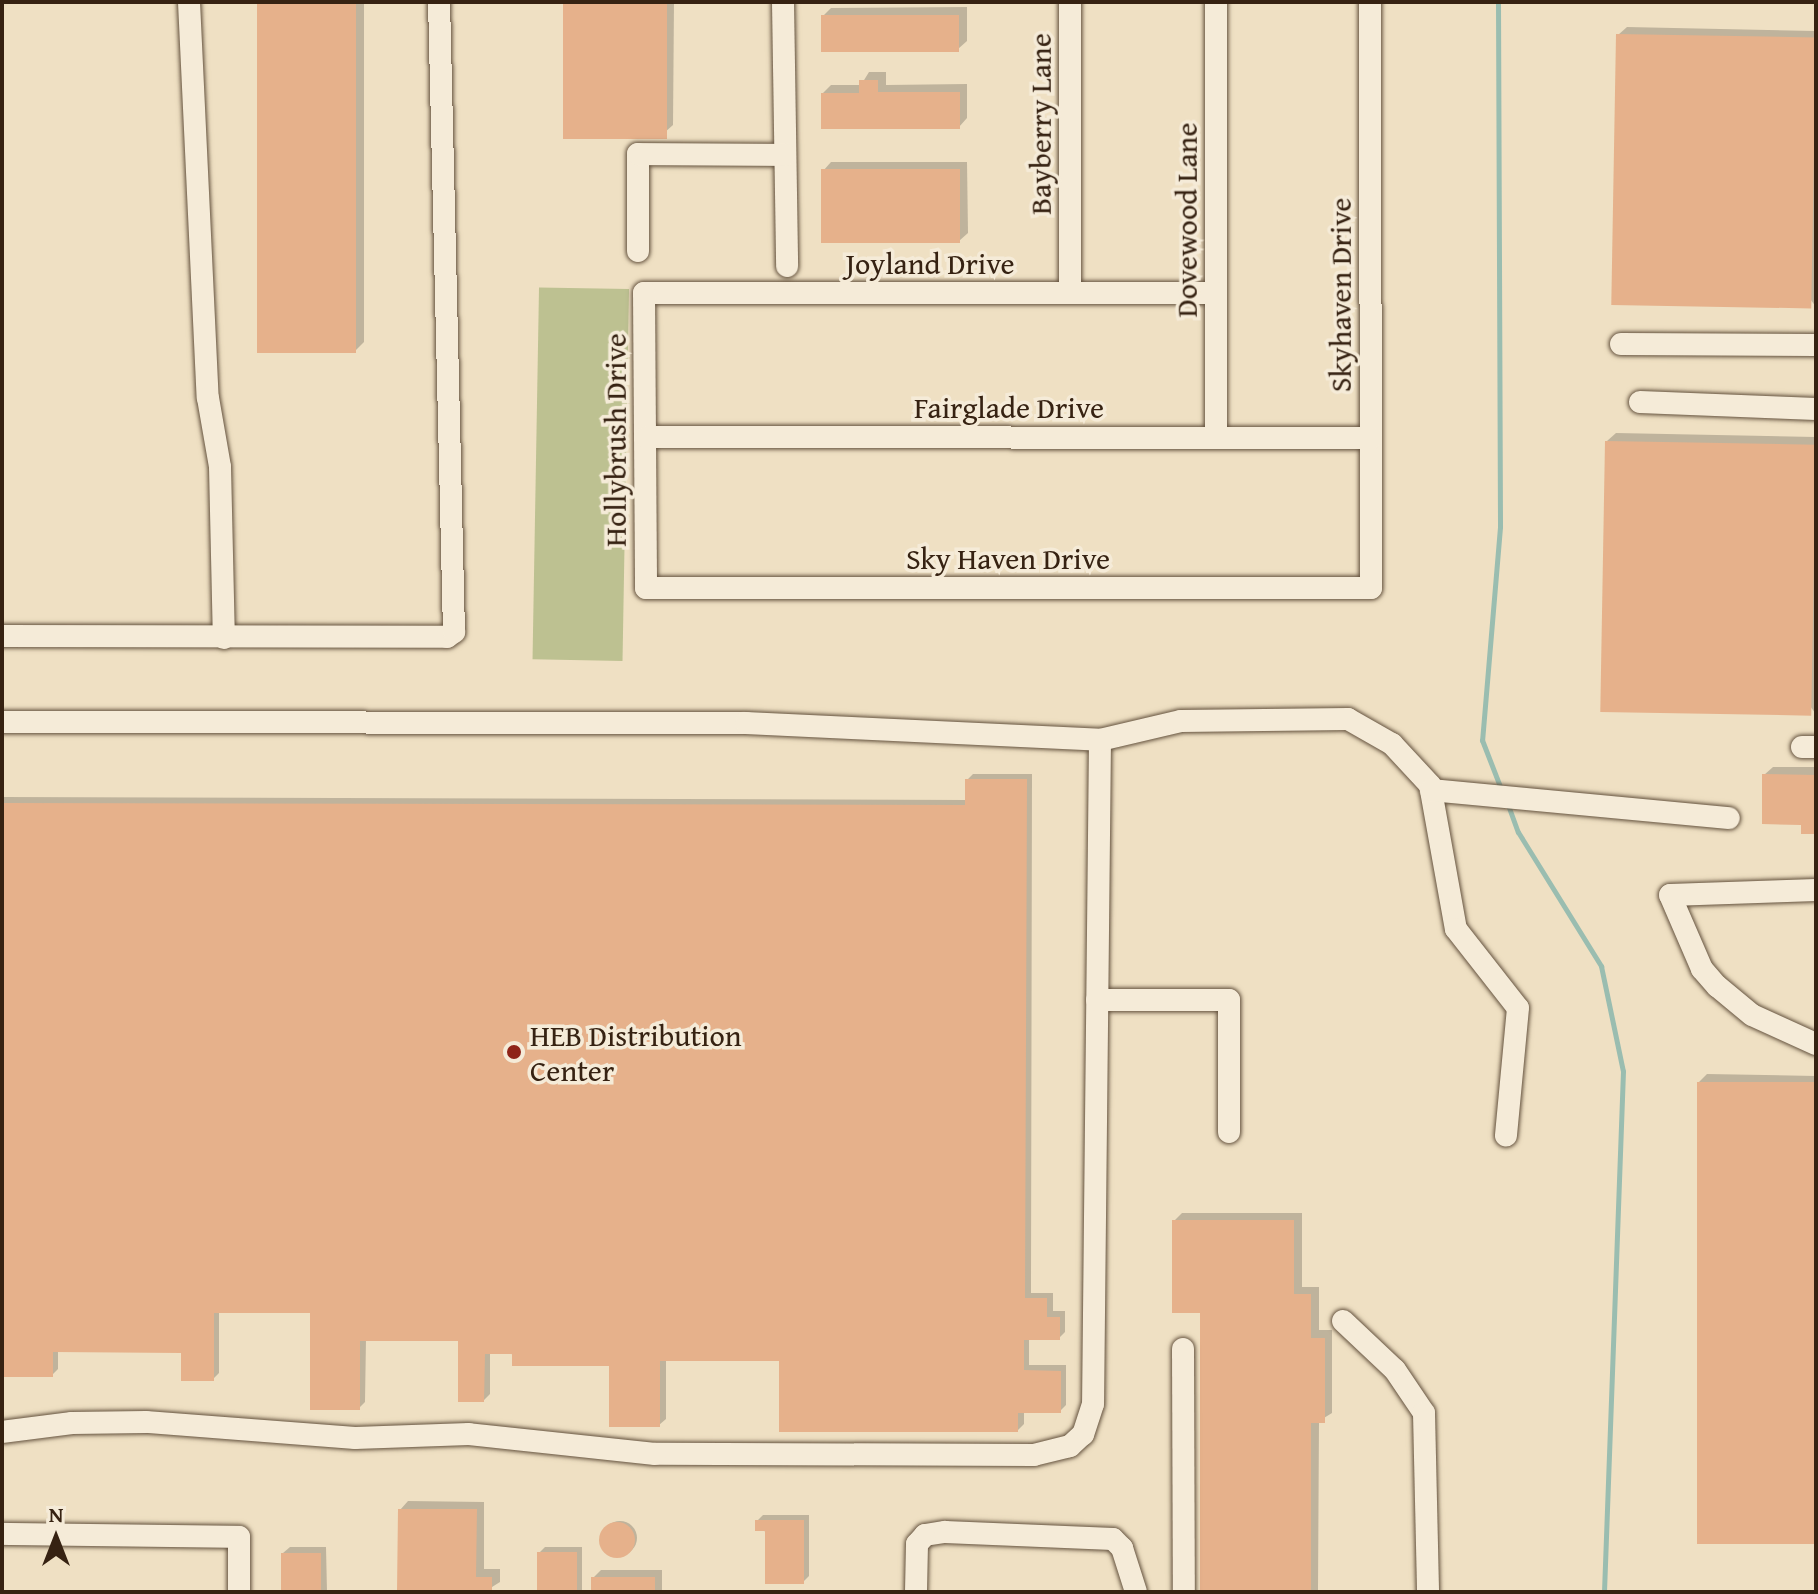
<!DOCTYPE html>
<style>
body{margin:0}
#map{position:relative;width:1818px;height:1594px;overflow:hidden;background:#efe0c3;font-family:"Gentium Book Plus",serif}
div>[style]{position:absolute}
.green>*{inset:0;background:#bdc191;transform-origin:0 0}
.shadow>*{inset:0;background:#0003}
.round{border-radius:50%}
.stream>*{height:5px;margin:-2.5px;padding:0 2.5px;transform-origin:2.5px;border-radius:2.5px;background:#9abdb0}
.building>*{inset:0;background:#e6b18b;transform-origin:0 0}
.roads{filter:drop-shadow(0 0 2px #64523e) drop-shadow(0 0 2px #64523e)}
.minor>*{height:22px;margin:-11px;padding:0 11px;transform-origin:11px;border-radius:11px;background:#f5ebd8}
.dots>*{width:22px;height:22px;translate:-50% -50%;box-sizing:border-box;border:4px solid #f5ebd8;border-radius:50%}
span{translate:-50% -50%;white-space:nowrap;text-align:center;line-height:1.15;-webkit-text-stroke:7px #f5ebd8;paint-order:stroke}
.street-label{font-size:30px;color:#362212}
.poi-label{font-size:30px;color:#362212}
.left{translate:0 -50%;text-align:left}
.frame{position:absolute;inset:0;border:4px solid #362212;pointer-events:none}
.north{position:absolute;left:16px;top:1498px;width:80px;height:80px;-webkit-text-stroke:6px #f5ebd8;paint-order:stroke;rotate:0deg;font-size:22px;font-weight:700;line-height:32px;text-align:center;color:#362212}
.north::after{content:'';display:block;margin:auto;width:28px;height:36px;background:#362212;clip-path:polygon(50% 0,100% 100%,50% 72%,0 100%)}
</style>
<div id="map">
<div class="green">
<i style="left:629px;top:289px;width:372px;height:90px;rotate:91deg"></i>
</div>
<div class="shadow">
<i style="clip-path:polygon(259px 2px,364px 2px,364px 342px,355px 351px)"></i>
<i style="clip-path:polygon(565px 2px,674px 2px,673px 125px,664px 133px)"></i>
<i style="clip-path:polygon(967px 7px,967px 41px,958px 49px,823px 16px,831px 8px)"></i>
<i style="clip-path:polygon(1627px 27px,1816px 31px,1816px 307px,1618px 35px)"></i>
<i style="clip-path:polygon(869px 72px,886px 72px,886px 85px,967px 84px,967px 118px,959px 127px,823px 93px,831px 85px,861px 85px)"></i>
<i style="clip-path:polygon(831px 162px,967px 162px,968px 233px,959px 241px,823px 171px)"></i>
<i style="clip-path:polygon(1616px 433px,1816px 437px,1816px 714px,1607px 441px)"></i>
<i style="clip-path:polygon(1773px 767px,1816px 767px,1816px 832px,1764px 775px)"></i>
<i style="clip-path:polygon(973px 774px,1032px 774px,1031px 1293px,1053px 1293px,1053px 1311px,1065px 1311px,1065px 1332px,1059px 1338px,1029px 1338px,1029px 1365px,1066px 1365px,1066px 1405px,1060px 1411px,1024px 1411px,1024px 1424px,1018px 1430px,781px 1359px,666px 1359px,666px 1419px,659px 1425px,611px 1364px,490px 1352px,490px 1394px,484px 1400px,460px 1339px,366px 1339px,365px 1402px,359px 1408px,312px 1311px,219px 1311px,219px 1373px,213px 1379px,183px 1351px,58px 1350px,58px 1369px,52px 1375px,2px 1375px,2px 797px,967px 800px,967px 780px)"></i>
<i style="clip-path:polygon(1707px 1074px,1816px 1076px,1816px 1544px,1698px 1083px)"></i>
<i style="clip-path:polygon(1182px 1213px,1302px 1213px,1302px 1287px,1319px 1287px,1319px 1330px,1332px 1330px,1332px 1413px,1319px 1421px,1318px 1592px,1202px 1592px,1202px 1311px,1174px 1221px)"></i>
<i style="clip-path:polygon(408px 1501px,484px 1502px,484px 1569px,500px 1569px,500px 1582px,484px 1592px,399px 1592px,400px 1510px)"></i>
<i style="clip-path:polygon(763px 1515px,809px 1515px,809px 1576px,803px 1582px,757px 1521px)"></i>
<i class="round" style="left:603px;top:1521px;width:34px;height:34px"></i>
<i style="clip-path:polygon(290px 1547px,326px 1547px,327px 1592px,283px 1592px,283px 1553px)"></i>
<i style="clip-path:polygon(545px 1547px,582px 1547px,582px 1592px,539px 1592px,539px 1553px)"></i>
<i style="clip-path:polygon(601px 1570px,662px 1570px,662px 1592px,593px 1592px,593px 1578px)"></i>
</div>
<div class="stream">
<i style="left:1498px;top:2px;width:525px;rotate:89.78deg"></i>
<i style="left:1500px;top:527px;width:214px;rotate:94.8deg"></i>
<i style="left:1482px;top:740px;width:53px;rotate:68.8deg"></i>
<i style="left:1508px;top:805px;width:29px;rotate:70deg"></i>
<i style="left:1518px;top:832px;width:158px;rotate:58.2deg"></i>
<i style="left:1601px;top:966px;width:107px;rotate:78.2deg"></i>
<i style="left:1623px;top:1071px;width:521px;rotate:92.09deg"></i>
</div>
<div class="building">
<i style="left:257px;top:2px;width:99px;height:351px"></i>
<i style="left:563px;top:2px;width:104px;height:137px"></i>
<i style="left:821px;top:15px;width:138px;height:37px"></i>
<i style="left:1616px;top:34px;width:200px;height:271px;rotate:1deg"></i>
<i style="clip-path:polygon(859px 80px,878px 80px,878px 92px,960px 92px,960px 129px,821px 129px,821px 93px,859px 93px)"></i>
<i style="left:960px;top:169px;width:74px;height:139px;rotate:90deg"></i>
<i style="left:1605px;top:441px;width:211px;height:271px;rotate:1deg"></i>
<i style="clip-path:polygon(1762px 774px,1816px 775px,1816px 834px,1801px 834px,1801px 825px,1762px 824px)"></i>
<i style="clip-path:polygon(965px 779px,1027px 779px,1025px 1298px,1047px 1298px,1047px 1317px,1060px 1317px,1060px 1340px,1024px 1340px,1024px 1370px,1061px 1371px,1061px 1413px,1018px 1413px,1018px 1432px,779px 1432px,779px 1361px,660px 1361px,660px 1427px,609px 1427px,609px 1366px,512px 1366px,512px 1354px,485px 1354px,484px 1402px,458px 1402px,458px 1341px,360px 1341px,360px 1410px,310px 1410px,310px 1313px,214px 1313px,214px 1381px,181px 1381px,181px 1353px,53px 1352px,53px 1377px,2px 1377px,2px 803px,965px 805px)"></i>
<i style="left:1697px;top:1082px;width:119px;height:462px"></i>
<i style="clip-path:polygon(1172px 1220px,1294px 1220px,1294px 1294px,1311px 1294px,1311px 1338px,1325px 1338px,1325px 1423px,1311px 1423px,1311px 1592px,1200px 1592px,1200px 1313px,1172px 1313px)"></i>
<i style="clip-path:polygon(398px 1509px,477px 1509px,476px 1577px,492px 1577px,492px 1592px,397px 1592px)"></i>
<i style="clip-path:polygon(755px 1520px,804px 1520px,804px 1584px,765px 1584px,765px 1531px,755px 1531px)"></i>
<i class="round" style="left:599px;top:1522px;width:36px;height:36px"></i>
<i style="left:537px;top:1552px;width:40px;height:40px"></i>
<i style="left:281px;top:1553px;width:40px;height:39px"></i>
<i style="left:591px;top:1577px;width:64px;height:15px"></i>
</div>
<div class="roads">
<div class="minor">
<i style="left:189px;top:2px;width:396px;rotate:87.3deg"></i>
<i style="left:208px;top:398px;width:70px;rotate:80.1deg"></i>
<i style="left:220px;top:467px;width:171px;rotate:88.7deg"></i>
<i style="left:783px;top:2px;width:264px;rotate:89.1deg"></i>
<i style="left:1070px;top:2px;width:291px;rotate:90deg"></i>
<i style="left:1216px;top:2px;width:435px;rotate:90deg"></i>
<i style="left:638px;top:251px;width:97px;rotate:-90deg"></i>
<i style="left:638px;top:154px;width:147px;rotate:0.4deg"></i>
<i style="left:1216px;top:293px;width:572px;rotate:180deg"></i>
<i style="left:644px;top:293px;width:295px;rotate:89.6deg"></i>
<i style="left:646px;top:588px;width:725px"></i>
<i style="left:1371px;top:588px;width:586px;rotate:-90.1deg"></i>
<i style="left:1621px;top:344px;width:195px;rotate:0.3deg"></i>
<i style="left:1640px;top:402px;width:176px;rotate:2.3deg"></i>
<i style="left:647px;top:437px;width:724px;rotate:0.08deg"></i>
<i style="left:2px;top:636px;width:445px;rotate:0.1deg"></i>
<i style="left:447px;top:637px;width:9px;rotate:-36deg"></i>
<i style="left:454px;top:632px;width:630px;rotate:-91.36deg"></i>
<i style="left:2px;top:722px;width:744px;rotate:0.08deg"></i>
<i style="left:746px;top:723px;width:354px;rotate:2.7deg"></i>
<i style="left:1100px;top:740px;width:664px;rotate:90.6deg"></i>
<i style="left:1093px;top:1404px;width:32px;rotate:108deg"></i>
<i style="left:1083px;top:1434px;width:18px;rotate:137deg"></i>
<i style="left:1070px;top:1446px;width:37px;rotate:166deg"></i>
<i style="left:1034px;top:1455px;width:379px;rotate:-179.8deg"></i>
<i style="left:655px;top:1454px;width:187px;rotate:-173.9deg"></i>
<i style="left:469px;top:1434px;width:114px;rotate:178deg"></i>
<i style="left:355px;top:1438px;width:210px;rotate:-175.6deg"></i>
<i style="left:146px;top:1422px;width:74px;rotate:179.2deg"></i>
<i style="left:72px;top:1423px;width:71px;rotate:172.7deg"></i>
<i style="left:1100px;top:740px;width:83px;rotate:-13.2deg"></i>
<i style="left:1181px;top:721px;width:167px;rotate:-0.7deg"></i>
<i style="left:1348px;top:719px;width:51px;rotate:29.6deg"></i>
<i style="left:1392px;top:744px;width:56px;rotate:47.2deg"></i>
<i style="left:1430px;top:785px;width:146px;rotate:79.8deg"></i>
<i style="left:1456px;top:929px;width:100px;rotate:51.9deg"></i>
<i style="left:1518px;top:1008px;width:128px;rotate:95.4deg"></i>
<i style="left:1802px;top:747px;width:14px"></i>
<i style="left:1431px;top:790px;width:299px;rotate:5.4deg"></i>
<i style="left:1816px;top:890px;width:146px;rotate:178deg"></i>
<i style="left:1670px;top:895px;width:81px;rotate:66.6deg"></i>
<i style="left:1702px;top:969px;width:23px;rotate:49deg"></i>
<i style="left:1717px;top:986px;width:45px;rotate:39.6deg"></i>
<i style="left:1752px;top:1015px;width:70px;rotate:24.4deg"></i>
<i style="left:1097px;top:1000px;width:132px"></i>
<i style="left:1229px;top:1000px;width:132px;rotate:90deg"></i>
<i style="left:1343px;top:1321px;width:71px;rotate:43.3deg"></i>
<i style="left:1395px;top:1370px;width:52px;rotate:56deg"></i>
<i style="left:1424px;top:1413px;width:179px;rotate:88.7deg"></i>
<i style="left:1183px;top:1349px;width:243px;rotate:89.8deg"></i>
<i style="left:2px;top:1534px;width:237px;rotate:0.7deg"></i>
<i style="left:239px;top:1537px;width:55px;rotate:90deg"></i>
<i style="left:916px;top:1592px;width:48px;rotate:-88.8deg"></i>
<i style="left:917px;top:1544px;width:12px;rotate:-48deg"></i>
<i style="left:925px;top:1535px;width:20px;rotate:-9deg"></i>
<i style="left:945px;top:1532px;width:168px;rotate:2.4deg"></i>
<i style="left:1113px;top:1539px;width:13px;rotate:45deg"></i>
<i style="left:1122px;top:1548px;width:46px;rotate:72.3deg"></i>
</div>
</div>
<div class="dots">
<i style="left:514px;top:1052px;background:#8f2418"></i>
</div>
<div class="street-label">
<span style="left:1040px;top:124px;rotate:-90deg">Bayberry Lane</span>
<span style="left:1186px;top:220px;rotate:-90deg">Dovewood Lane</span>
<span style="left:930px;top:263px">Joyland Drive</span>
<span style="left:1340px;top:295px;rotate:-90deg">Skyhaven Drive</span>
<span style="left:1009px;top:407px">Fairglade Drive</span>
<span style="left:615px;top:440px;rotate:-90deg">Hollybrush Drive</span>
<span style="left:1008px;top:558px">Sky Haven Drive</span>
</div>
<div class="poi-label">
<span class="left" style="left:530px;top:1052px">HEB Distribution<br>Center</span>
</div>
<div class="frame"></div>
<div class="north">N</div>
</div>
